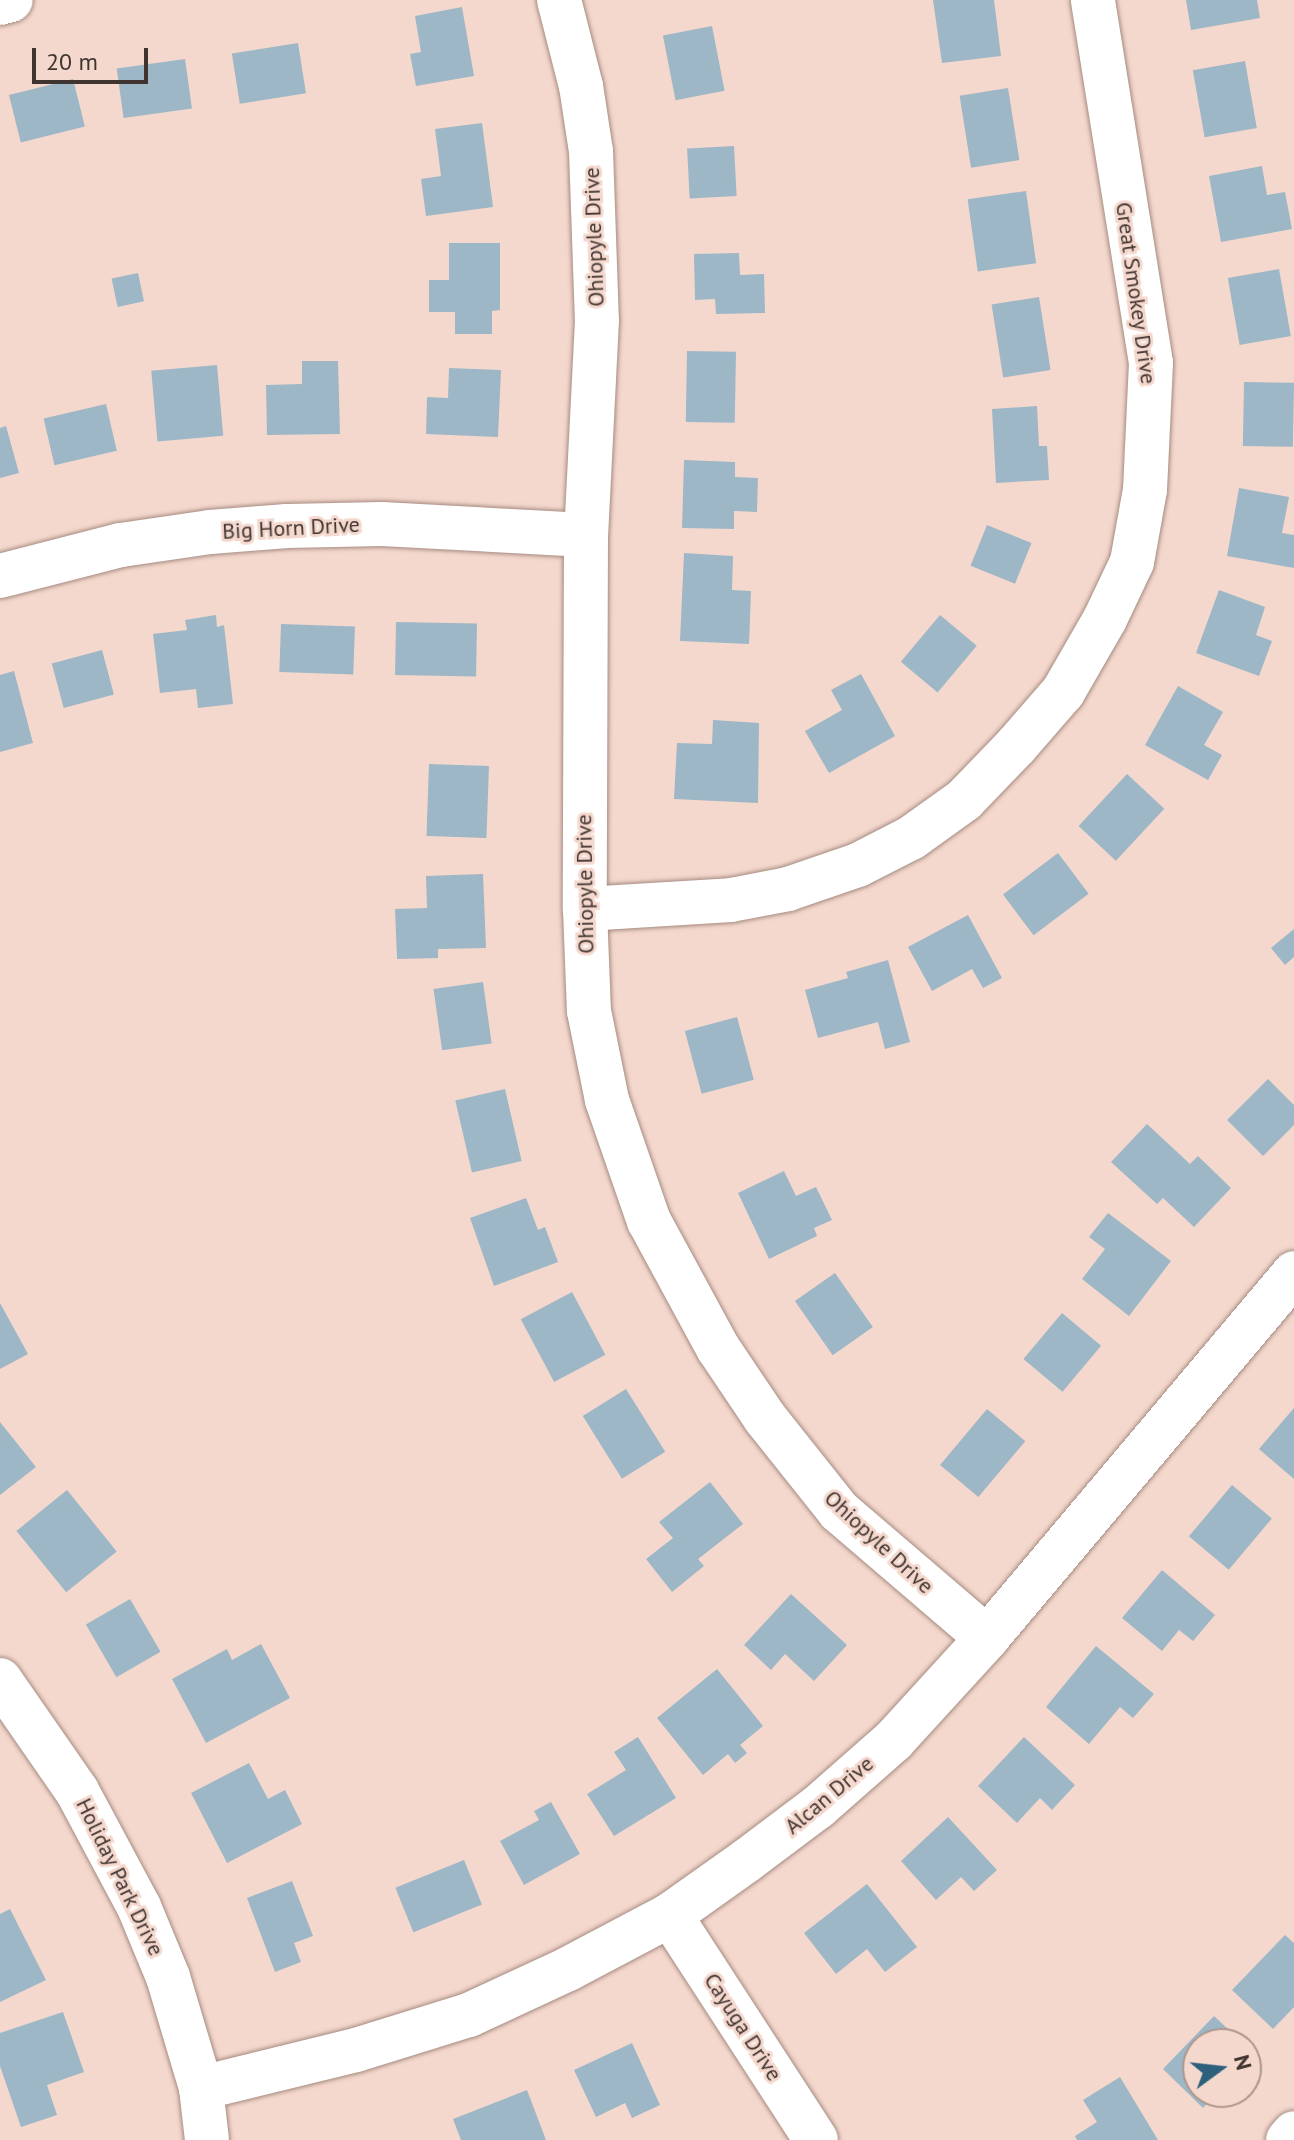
<!DOCTYPE html>
<style>
body{margin:0}
#map{position:relative;width:1294px;height:2140px;overflow:hidden;background:#f5d8cd;font-family:"PT Sans",sans-serif}
div>[style]{position:absolute}
.building>*{inset:0;background:#9db7c6;transform-origin:0 0}
.roads{filter:drop-shadow(0 0 2px #a58b81) drop-shadow(0 0 2px #a58b81)}
.minor>*{height:44px;margin:-22px;padding:0 22px;transform-origin:22px;border-radius:22px;background:#fff}
span{translate:-50% -50%;white-space:nowrap;text-align:center;line-height:1.15;-webkit-text-stroke:6px #f5d8cd;paint-order:stroke}
.street-label{font-size:22px;color:#403430}
.north{position:absolute;left:1182px;top:2028px;width:80px;height:80px;box-sizing:border-box;background:#f5d8cd;border:2px solid #ad968e;border-radius:50%;rotate:75deg;font-size:22px;font-weight:700;line-height:32px;text-align:center;color:#403430}
.north::after{content:'';display:block;margin:auto;width:28px;height:36px;background:#2c607c;clip-path:polygon(50% 0,100% 100%,50% 72%,0 100%)}
.scale{position:absolute;left:32px;top:48px;width:116px;height:36px;box-sizing:border-box;border:4px solid #403430;border-top:0;padding-left:10px;font-size:24px;line-height:28px;white-space:nowrap;color:#403430;-webkit-text-stroke:6px #f5d8cd;paint-order:stroke}
</style>
<div id="map">
<div class="building">
<i style="clip-path:polygon(933px 0,994px 0,1001px 56px,942px 63px)"></i>
<i style="clip-path:polygon(1186px 0,1257px 0,1260px 18px,1191px 30px)"></i>
<i style="clip-path:polygon(462px 7px,474px 76px,416px 86px,410px 54px,421px 52px,415px 16px)"></i>
<i style="left:712px;top:26px;width:66px;height:50px;rotate:79deg"></i>
<i style="left:298px;top:43px;width:51px;height:67px;rotate:81deg"></i>
<i style="left:185px;top:59px;width:50px;height:69px;rotate:82deg"></i>
<i style="left:1245px;top:61px;width:68px;height:53px;rotate:80deg"></i>
<i style="left:73px;top:79px;width:49px;height:66px;rotate:76deg"></i>
<i style="left:1008px;top:88px;width:73px;height:49px;rotate:81deg"></i>
<i style="clip-path:polygon(482px 123px,493px 207px,426px 216px,421px 179px,441px 176px,435px 129px)"></i>
<i style="left:734px;top:146px;width:50px;height:47px;rotate:87deg"></i>
<i style="clip-path:polygon(1262px 166px,1267px 195px,1285px 192px,1292px 229px,1221px 242px,1209px 176px)"></i>
<i style="left:1026px;top:191px;width:73px;height:59px;rotate:82deg"></i>
<i style="clip-path:polygon(449px 243px,500px 243px,500px 310px,492px 311px,492px 334px,455px 334px,455px 312px,429px 312px,429px 280px,449px 280px)"></i>
<i style="clip-path:polygon(739px 253px,740px 275px,764px 274px,765px 313px,716px 314px,715px 299px,695px 300px,694px 254px)"></i>
<i style="left:1279px;top:269px;width:68px;height:52px;rotate:80deg"></i>
<i style="left:138px;top:273px;width:29px;height:27px;rotate:78deg"></i>
<i style="left:1039px;top:297px;width:74px;height:48px;rotate:81deg"></i>
<i style="left:687px;top:351px;width:49px;height:71px;rotate:1deg"></i>
<i style="clip-path:polygon(302px 361px,338px 361px,340px 434px,267px 435px,266px 385px,302px 384px)"></i>
<i style="left:217px;top:365px;width:71px;height:66px;rotate:85deg"></i>
<i style="clip-path:polygon(449px 368px,501px 370px,498px 437px,426px 434px,427px 397px,448px 398px)"></i>
<i style="left:1244px;top:382px;width:50px;height:64px;rotate:1deg"></i>
<i style="left:106px;top:404px;width:48px;height:64px;rotate:77deg"></i>
<i style="clip-path:polygon(1037px 406px,1039px 446px,1047px 446px,1049px 480px,996px 483px,992px 409px)"></i>
<i style="clip-path:polygon(6px 426px,19px 473px,0 478px,0 428px)"></i>
<i style="clip-path:polygon(684px 460px,735px 462px,735px 477px,758px 478px,757px 512px,734px 511px,734px 529px,682px 528px)"></i>
<i style="clip-path:polygon(1239px 488px,1289px 497px,1282px 533px,1294px 535px,1294px 568px,1227px 556px)"></i>
<i style="left:987px;top:525px;width:48px;height:44px;rotate:22deg"></i>
<i style="clip-path:polygon(684px 553px,733px 556px,732px 590px,751px 591px,749px 644px,680px 641px)"></i>
<i style="clip-path:polygon(1219px 590px,1265px 607px,1256px 635px,1272px 641px,1259px 676px,1196px 653px)"></i>
<i style="clip-path:polygon(216px 615px,217px 627px,224px 625px,233px 704px,198px 708px,196px 689px,160px 693px,153px 634px,187px 630px,185px 620px)"></i>
<i style="left:940px;top:615px;width:48px;height:61px;rotate:40deg"></i>
<i style="left:396px;top:622px;width:81px;height:53px;rotate:1deg"></i>
<i style="left:281px;top:624px;width:74px;height:48px;rotate:2deg"></i>
<i style="left:102px;top:650px;width:46px;height:52px;rotate:75deg"></i>
<i style="clip-path:polygon(14px 671px,33px 743px,0 752px,0 675px)"></i>
<i style="clip-path:polygon(861px 674px,895px 736px,829px 773px,805px 731px,842px 710px,831px 690px)"></i>
<i style="clip-path:polygon(1178px 686px,1223px 712px,1204px 745px,1222px 755px,1208px 780px,1145px 745px)"></i>
<i style="clip-path:polygon(713px 720px,759px 723px,758px 803px,674px 799px,677px 743px,712px 744px)"></i>
<i style="left:429px;top:764px;width:60px;height:72px;rotate:2deg"></i>
<i style="left:1127px;top:774px;width:51px;height:71px;rotate:43deg"></i>
<i style="left:1058px;top:853px;width:51px;height:69px;rotate:53deg"></i>
<i style="clip-path:polygon(483px 874px,486px 948px,438px 949px,438px 958px,397px 959px,395px 909px,427px 908px,426px 876px)"></i>
<i style="clip-path:polygon(968px 915px,1002px 978px,983px 988px,972px 969px,932px 991px,908px 947px)"></i>
<i style="clip-path:polygon(1294px 929px,1294px 957px,1285px 965px,1271px 948px)"></i>
<i style="clip-path:polygon(888px 960px,910px 1042px,885px 1049px,878px 1022px,818px 1038px,805px 990px,848px 978px,846px 972px)"></i>
<i style="left:483px;top:982px;width:62px;height:50px;rotate:82deg"></i>
<i style="left:737px;top:1017px;width:65px;height:54px;rotate:75deg"></i>
<i style="clip-path:polygon(1268px 1079px,1294px 1105px,1294px 1125px,1263px 1156px,1227px 1120px)"></i>
<i style="left:505px;top:1089px;width:74px;height:51px;rotate:77deg"></i>
<i style="clip-path:polygon(1147px 1124px,1190px 1164px,1198px 1156px,1231px 1188px,1194px 1227px,1163px 1198px,1157px 1204px,1111px 1162px)"></i>
<i style="clip-path:polygon(784px 1171px,796px 1196px,816px 1187px,832px 1220px,814px 1228px,817px 1236px,769px 1259px,738px 1193px)"></i>
<i style="clip-path:polygon(526px 1198px,538px 1230px,545px 1227px,558px 1262px,494px 1286px,470px 1218px)"></i>
<i style="clip-path:polygon(1108px 1213px,1171px 1261px,1129px 1316px,1082px 1279px,1105px 1249px,1089px 1237px)"></i>
<i style="left:835px;top:1273px;width:66px;height:49px;rotate:55deg"></i>
<i style="left:572px;top:1292px;width:71px;height:58px;rotate:62deg"></i>
<i style="clip-path:polygon(0 1303px,28px 1354px,0 1369px)"></i>
<i style="left:1062px;top:1313px;width:51px;height:60px;rotate:40deg"></i>
<i style="left:626px;top:1389px;width:74px;height:51px;rotate:58deg"></i>
<i style="clip-path:polygon(1294px 1408px,1294px 1479px,1259px 1449px)"></i>
<i style="left:987px;top:1409px;width:50px;height:73px;rotate:40deg"></i>
<i style="clip-path:polygon(0 1422px,36px 1467px,0 1495px)"></i>
<i style="clip-path:polygon(710px 1482px,743px 1524px,698px 1559px,704px 1566px,672px 1592px,646px 1559px,673px 1538px,659px 1522px)"></i>
<i style="left:1232px;top:1485px;width:52px;height:67px;rotate:40deg"></i>
<i style="left:67px;top:1490px;width:79px;height:65px;rotate:51deg"></i>
<i style="clip-path:polygon(1162px 1570px,1215px 1615px,1193px 1641px,1179px 1630px,1162px 1651px,1122px 1618px)"></i>
<i style="clip-path:polygon(791px 1594px,847px 1645px,814px 1681px,785px 1654px,771px 1670px,744px 1645px)"></i>
<i style="left:130px;top:1599px;width:61px;height:51px;rotate:60deg"></i>
<i style="clip-path:polygon(261px 1644px,290px 1698px,206px 1743px,172px 1679px,227px 1649px,232px 1660px)"></i>
<i style="clip-path:polygon(1096px 1646px,1154px 1694px,1133px 1718px,1120px 1707px,1089px 1744px,1046px 1707px)"></i>
<i style="clip-path:polygon(717px 1669px,763px 1726px,740px 1745px,747px 1753px,735px 1763px,728px 1754px,703px 1775px,657px 1718px)"></i>
<i style="clip-path:polygon(638px 1737px,676px 1798px,614px 1836px,587px 1794px,626px 1770px,614px 1752px)"></i>
<i style="clip-path:polygon(1024px 1737px,1075px 1785px,1052px 1810px,1040px 1798px,1017px 1823px,978px 1786px)"></i>
<i style="clip-path:polygon(249px 1763px,268px 1799px,285px 1790px,302px 1824px,227px 1863px,191px 1793px)"></i>
<i style="clip-path:polygon(551px 1802px,580px 1854px,524px 1885px,500px 1841px,539px 1820px,534px 1811px)"></i>
<i style="clip-path:polygon(948px 1817px,997px 1870px,974px 1891px,961px 1877px,936px 1900px,901px 1861px)"></i>
<i style="left:464px;top:1860px;width:48px;height:74px;rotate:68deg"></i>
<i style="clip-path:polygon(292px 1881px,313px 1936px,294px 1943px,301px 1962px,275px 1972px,247px 1898px)"></i>
<i style="clip-path:polygon(867px 1884px,917px 1947px,885px 1972px,867px 1949px,836px 1974px,804px 1933px)"></i>
<i style="clip-path:polygon(10px 1909px,46px 1980px,0 2002px,0 1914px)"></i>
<i style="clip-path:polygon(1285px 1935px,1294px 1943px,1294px 2007px,1273px 2029px,1232px 1990px)"></i>
<i style="clip-path:polygon(63px 2012px,84px 2072px,47px 2085px,57px 2115px,21px 2127px,0 2066px,0 2033px)"></i>
<i style="clip-path:polygon(1214px 2016px,1244px 2044px,1198px 2044px,1198px 2092px,1218px 2092px,1203px 2108px,1163px 2069px)"></i>
<i style="clip-path:polygon(632px 2043px,660px 2105px,632px 2118px,625px 2103px,596px 2117px,574px 2070px)"></i>
<i style="clip-path:polygon(1120px 2077px,1158px 2140px,1077px 2140px,1075px 2136px,1097px 2122px,1083px 2100px)"></i>
<i style="clip-path:polygon(527px 2090px,546px 2140px,461px 2140px,453px 2119px)"></i>
</div>
<div class="roads">
<div class="minor">
<i style="left:559px;top:0;width:89px;rotate:75.7deg"></i>
<i style="left:581px;top:86px;width:66px;rotate:81.3deg"></i>
<i style="left:591px;top:151px;width:169px;rotate:88deg"></i>
<i style="left:597px;top:320px;width:215px;rotate:92.9deg"></i>
<i style="left:586px;top:535px;width:374px;rotate:90.2deg"></i>
<i style="left:585px;top:909px;width:102px;rotate:87.8deg"></i>
<i style="left:589px;top:1011px;width:91px;rotate:78.6deg"></i>
<i style="left:607px;top:1100px;width:128px;rotate:70.9deg"></i>
<i style="left:649px;top:1221px;width:145px;rotate:61.5deg"></i>
<i style="left:718px;top:1348px;width:84px;rotate:56.1deg"></i>
<i style="left:765px;top:1418px;width:119px;rotate:51.5deg"></i>
<i style="left:839px;top:1511px;width:195px;rotate:40.6deg"></i>
<i style="left:0;top:3px;width:11px;rotate:-15deg"></i>
<i style="left:0;top:576px;width:125px;rotate:-14.4deg"></i>
<i style="left:121px;top:545px;width:90px;rotate:-8.3deg"></i>
<i style="left:210px;top:532px;width:77px;rotate:-4.5deg"></i>
<i style="left:287px;top:526px;width:95px;rotate:-1.2deg"></i>
<i style="left:382px;top:524px;width:204px;rotate:3.1deg"></i>
<i style="left:585px;top:909px;width:146px;rotate:-3.5deg"></i>
<i style="left:731px;top:900px;width:58px;rotate:-10.9deg"></i>
<i style="left:788px;top:889px;width:74px;rotate:-18.9deg"></i>
<i style="left:858px;top:865px;width:59px;rotate:-27deg"></i>
<i style="left:911px;top:838px;width:65px;rotate:-35.6deg"></i>
<i style="left:964px;top:800px;width:75px;rotate:-46.1deg"></i>
<i style="left:1016px;top:746px;width:72px;rotate:-49deg"></i>
<i style="left:1063px;top:692px;width:84px;rotate:-60.1deg"></i>
<i style="left:1105px;top:619px;width:63px;rotate:-64.7deg"></i>
<i style="left:1132px;top:562px;width:73px;rotate:-79.8deg"></i>
<i style="left:1145px;top:490px;width:127px;rotate:-87.3deg"></i>
<i style="left:1151px;top:363px;width:368px;rotate:-99.1deg"></i>
<i style="left:0;top:1680px;width:135px;rotate:55.3deg"></i>
<i style="left:77px;top:1791px;width:132px;rotate:61.9deg"></i>
<i style="left:139px;top:1907px;width:76px;rotate:67.5deg"></i>
<i style="left:168px;top:1977px;width:116px;rotate:73.4deg"></i>
<i style="left:201px;top:2088px;width:52px;rotate:83.4deg"></i>
<i style="left:670px;top:1915px;width:268px;rotate:57deg"></i>
<i style="left:201px;top:2088px;width:160px;rotate:-13.8deg"></i>
<i style="left:356px;top:2050px;width:118px;rotate:-17.2deg"></i>
<i style="left:469px;top:2015px;width:109px;rotate:-24.9deg"></i>
<i style="left:568px;top:1969px;width:115px;rotate:-27.9deg"></i>
<i style="left:670px;top:1915px;width:93px;rotate:-35.4deg"></i>
<i style="left:746px;top:1861px;width:90px;rotate:-36.9deg"></i>
<i style="left:818px;top:1807px;width:101px;rotate:-41.4deg"></i>
<i style="left:894px;top:1740px;width:138px;rotate:-47.6deg"></i>
<i style="left:987px;top:1638px;width:477px;rotate:-49.9deg"></i>
<i style="left:1288px;top:2140px;width:9px;rotate:-49deg"></i>
</div>
</div>
<div class="street-label">
<span style="left:594px;top:237px;rotate:-92deg">Ohiopyle Drive</span>
<span style="left:1136px;top:293px;rotate:82deg">Great Smokey Drive</span>
<span style="left:291px;top:528px;rotate:-3deg">Big Horn Drive</span>
<span style="left:585px;top:884px;rotate:-91deg">Ohiopyle Drive</span>
<span style="left:879px;top:1542px;rotate:43deg">Ohiopyle Drive</span>
<span style="left:829px;top:1795px;rotate:-40deg">Alcan Drive</span>
<span style="left:120px;top:1877px;rotate:64deg">Holiday Park Drive</span>
<span style="left:743px;top:2027px;rotate:57deg">Cayuga Drive</span>
</div>
<div class="north">N</div>
<div class="scale">20 m</div>
</div>
